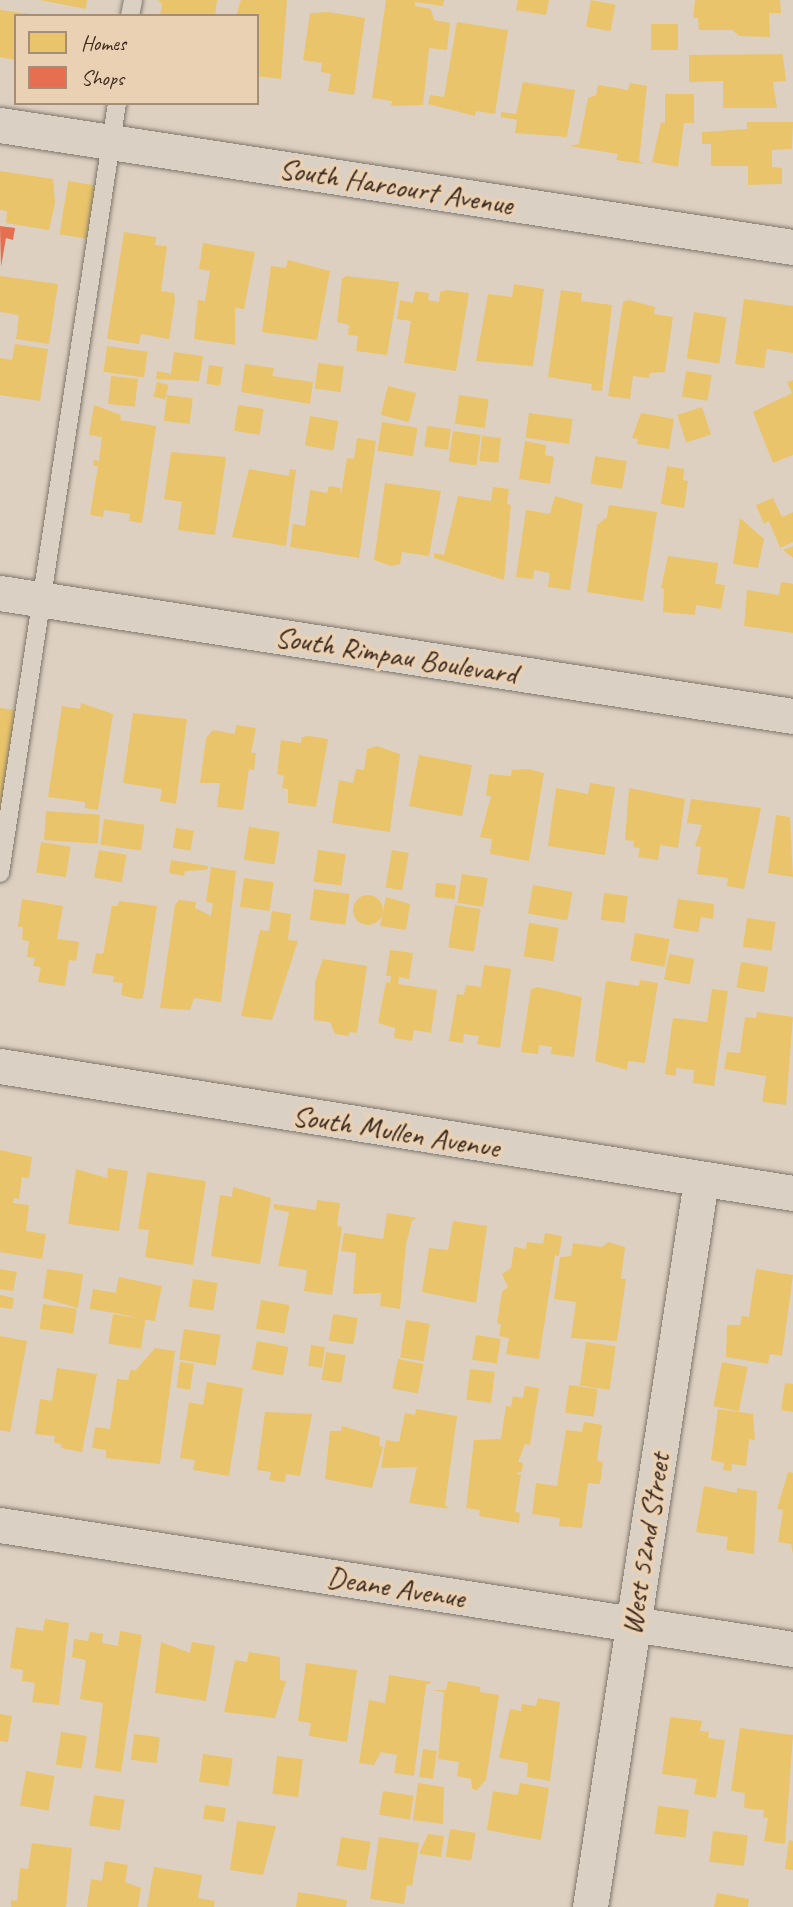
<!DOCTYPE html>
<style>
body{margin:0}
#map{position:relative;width:793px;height:1907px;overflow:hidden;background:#ded0c0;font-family:Caveat,sans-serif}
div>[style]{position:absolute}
.homes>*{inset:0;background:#e9c46a;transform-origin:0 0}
.round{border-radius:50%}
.shops>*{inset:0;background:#e76f51}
.roads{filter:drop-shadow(0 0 2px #7f766c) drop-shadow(0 0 2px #7f766c)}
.service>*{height:18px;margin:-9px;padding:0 9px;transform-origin:9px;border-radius:9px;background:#dad0c4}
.minor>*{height:35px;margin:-17.5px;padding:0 17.5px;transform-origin:17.5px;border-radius:17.5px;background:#dad0c4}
span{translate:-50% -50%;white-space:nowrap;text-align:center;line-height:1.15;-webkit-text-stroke:7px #ebd1b3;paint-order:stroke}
.street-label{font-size:30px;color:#3b2a1e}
.legend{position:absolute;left:14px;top:14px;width:245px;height:91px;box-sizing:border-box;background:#ebd1b3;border:2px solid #a58e77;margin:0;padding:9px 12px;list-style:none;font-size:21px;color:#3b2a1e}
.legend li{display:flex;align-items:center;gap:14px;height:35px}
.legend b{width:35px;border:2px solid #a58e77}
</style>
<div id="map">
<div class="homes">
<i style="clip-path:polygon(40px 0,87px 0,86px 9px)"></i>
<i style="clip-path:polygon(158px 0,217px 0,215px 16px,160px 16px,162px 4px)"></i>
<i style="clip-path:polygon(241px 0,287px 0,281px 79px,257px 76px,257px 16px,236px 16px)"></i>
<i style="clip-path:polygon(386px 0,444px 0,443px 6px,415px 2px,415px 6px,431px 9px,434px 20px,450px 23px,447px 50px,429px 48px,423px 105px,391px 106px,392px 101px,372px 98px)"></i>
<i style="clip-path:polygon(518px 0,549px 0,546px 15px,516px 10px)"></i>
<i style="left:591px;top:0;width:25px;height:27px;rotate:11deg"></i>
<i style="clip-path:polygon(695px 0,780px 0,781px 13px,769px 13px,770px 37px,739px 36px,732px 30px,699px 30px,698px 18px,693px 18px)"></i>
<i style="clip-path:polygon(0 10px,32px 14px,16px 16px,16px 60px,0 57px)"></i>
<i style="clip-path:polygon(328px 12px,365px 18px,354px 95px,328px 91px,331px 74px,321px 72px,322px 63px,303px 60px,310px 13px)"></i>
<i style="clip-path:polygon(457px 22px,508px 30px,495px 114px,476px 111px,475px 116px,428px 104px,430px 95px,444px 97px)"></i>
<i style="left:678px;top:24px;width:26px;height:27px;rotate:90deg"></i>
<i style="clip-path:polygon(782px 49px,786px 81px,773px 82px,777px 108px,723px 108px,723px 81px,689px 82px,689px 55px,783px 54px)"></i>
<i style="clip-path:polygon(523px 82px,575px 90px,567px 137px,515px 133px,517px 120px,501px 117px,501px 112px,516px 114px)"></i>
<i style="clip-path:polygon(630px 83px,647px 86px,639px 161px,644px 164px,616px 160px,618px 154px,569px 146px,579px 144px,588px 98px,596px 95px,598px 85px,628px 90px)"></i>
<i style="clip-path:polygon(665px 94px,694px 94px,694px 123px,684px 123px,678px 167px,652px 162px,661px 122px,665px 123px)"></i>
<i style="clip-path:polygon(747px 122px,793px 122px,792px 149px,772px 150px,772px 167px,782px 168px,782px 184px,748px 185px,748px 166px,711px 166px,711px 144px,702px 144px,702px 132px,747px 129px)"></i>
<i style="clip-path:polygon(0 171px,53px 179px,55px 203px,49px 230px,6px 223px,7px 211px,0 210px)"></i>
<i style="left:68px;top:181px;width:30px;height:54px;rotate:9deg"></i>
<i style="clip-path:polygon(124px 232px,156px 237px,155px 245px,167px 246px,161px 291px,174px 293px,175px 301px,169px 339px,141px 334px,139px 344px,107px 339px)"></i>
<i style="clip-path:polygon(203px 243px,255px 252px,244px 309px,235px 308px,235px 345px,194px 339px,198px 300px,205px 301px,210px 271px,199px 269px)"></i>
<i style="clip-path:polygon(288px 260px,330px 271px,317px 340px,262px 332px,271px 266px,286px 268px)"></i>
<i style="clip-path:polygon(0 276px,58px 284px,49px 344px,16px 339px,19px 315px,0 312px)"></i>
<i style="clip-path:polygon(346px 276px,399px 282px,387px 355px,356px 351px,358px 336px,348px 335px,349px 325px,337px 322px,342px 279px)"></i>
<i style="clip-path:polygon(514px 284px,544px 289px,533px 366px,476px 361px,488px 294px,512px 297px)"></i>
<i style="clip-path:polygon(446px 290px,469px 293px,456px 371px,404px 363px,411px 321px,397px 319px,400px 300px,413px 303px,415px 291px,429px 293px,428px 300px,439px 302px,440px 292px)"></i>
<i style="clip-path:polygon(561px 290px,582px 293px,581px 301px,612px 305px,602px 391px,591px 390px,592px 384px,548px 377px)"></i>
<i style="clip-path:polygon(744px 299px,793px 306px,793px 353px,767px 349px,764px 368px,735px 364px)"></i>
<i style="clip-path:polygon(629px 300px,655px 307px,654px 314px,673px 317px,665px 372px,650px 373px,649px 378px,633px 376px,630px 399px,608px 396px,623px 302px)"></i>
<i style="left:694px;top:312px;width:33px;height:47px;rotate:9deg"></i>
<i style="clip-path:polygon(15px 344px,48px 349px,40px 401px,0 395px,0 358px,12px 360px)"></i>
<i style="left:107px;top:346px;width:41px;height:26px;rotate:8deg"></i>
<i style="clip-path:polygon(174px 352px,203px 356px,199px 381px,156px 379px,157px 371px,171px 374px)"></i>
<i style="left:318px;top:363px;width:26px;height:26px;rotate:7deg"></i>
<i style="clip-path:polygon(245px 364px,274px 368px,272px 376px,313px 382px,310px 404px,241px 392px)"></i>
<i style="left:209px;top:365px;width:14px;height:19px;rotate:8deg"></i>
<i style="left:686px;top:371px;width:26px;height:26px;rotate:9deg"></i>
<i style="left:111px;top:376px;width:27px;height:28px;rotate:6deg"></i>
<i style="clip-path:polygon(793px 380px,793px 455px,773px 463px,753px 412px,792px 393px,787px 382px)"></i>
<i style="left:157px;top:382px;width:12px;height:15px;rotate:14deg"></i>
<i style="left:388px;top:386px;width:29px;height:30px;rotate:14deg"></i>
<i style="left:167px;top:395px;width:26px;height:26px;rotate:7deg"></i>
<i style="left:459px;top:395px;width:30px;height:29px;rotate:8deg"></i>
<i style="clip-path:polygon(94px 405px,121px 415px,120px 420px,156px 426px,142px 523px,129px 521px,130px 514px,104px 510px,103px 517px,90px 515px,98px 466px,93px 466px,94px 460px,99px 461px,102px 437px,89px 435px)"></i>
<i style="left:238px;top:405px;width:26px;height:26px;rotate:9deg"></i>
<i style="left:702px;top:407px;width:29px;height:26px;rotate:72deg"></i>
<i style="left:529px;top:413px;width:44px;height:25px;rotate:8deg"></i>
<i style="clip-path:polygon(641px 413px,674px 419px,669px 449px,637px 444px,638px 439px,632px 438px)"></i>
<i style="left:310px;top:416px;width:29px;height:30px;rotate:10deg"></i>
<i style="left:382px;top:422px;width:36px;height:29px;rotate:9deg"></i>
<i style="left:427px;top:426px;width:24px;height:21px;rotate:7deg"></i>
<i style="left:453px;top:431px;width:28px;height:31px;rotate:8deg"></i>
<i style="left:482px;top:436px;width:19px;height:25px;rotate:6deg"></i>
<i style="clip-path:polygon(357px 438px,376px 441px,359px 558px,290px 547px,293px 524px,305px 526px,310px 490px,327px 493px,329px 486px,340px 488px,341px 495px,347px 458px,354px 459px)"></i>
<i style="clip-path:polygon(525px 441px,546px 445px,545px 455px,554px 457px,550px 484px,519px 479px)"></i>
<i style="clip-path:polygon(171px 452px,226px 457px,215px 535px,178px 530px,182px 502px,164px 499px)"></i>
<i style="left:595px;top:456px;width:32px;height:28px;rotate:9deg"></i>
<i style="clip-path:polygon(667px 466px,684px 469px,683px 480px,688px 481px,684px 508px,661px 504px)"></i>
<i style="clip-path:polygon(249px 469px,289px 476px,290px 469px,296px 470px,286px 546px,232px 537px)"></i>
<i style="clip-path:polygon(385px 483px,441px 491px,429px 556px,402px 552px,400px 564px,391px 566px,374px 560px)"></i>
<i style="clip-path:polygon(493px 487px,509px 489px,507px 504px,511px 505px,504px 580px,434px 558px,434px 553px,444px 555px,458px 496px,491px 501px)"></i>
<i style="clip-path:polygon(555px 496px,583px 504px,570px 590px,548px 587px,550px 573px,534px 570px,533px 579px,516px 577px,526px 510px,550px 514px)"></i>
<i style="clip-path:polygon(773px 498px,782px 517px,793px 512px,793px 542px,780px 548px,769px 521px,764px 524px,756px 505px)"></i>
<i style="clip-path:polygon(609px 505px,657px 512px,643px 601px,587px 592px,597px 525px,607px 517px)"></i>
<i style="clip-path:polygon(740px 518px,764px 539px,758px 568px,733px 564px)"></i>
<i style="clip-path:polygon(793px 546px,793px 558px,783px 550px)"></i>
<i style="clip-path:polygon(668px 556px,718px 563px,715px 584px,725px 585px,721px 609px,696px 605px,695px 615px,663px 612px,664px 589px,661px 588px)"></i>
<i style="clip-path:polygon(781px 582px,793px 584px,793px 633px,744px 626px,747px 590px,779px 595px)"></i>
<i style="clip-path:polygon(81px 703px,113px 714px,98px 810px,85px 808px,85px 802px,48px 797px,62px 706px,80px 709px)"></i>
<i style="clip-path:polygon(0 708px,23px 711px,0 843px)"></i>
<i style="clip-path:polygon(133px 713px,187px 719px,176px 804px,160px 801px,162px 789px,123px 783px)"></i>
<i style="clip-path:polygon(236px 725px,256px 728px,251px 753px,256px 753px,254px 770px,249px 769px,243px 810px,217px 807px,220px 783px,200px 783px,206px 738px,213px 730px,235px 734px)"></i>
<i style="clip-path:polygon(309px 736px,328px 739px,316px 807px,288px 803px,288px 789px,282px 788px,284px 776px,277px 774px,281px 740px,301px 743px,302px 737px)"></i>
<i style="clip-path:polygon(377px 746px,400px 754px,390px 832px,332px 823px,339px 780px,353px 783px,356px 769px,364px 770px,367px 749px)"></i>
<i style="left:419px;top:755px;width:54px;height:52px;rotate:11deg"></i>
<i style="clip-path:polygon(529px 769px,544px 773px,529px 861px,490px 854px,492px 839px,480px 837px,491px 796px,486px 796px,489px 774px,511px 776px,512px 770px)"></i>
<i style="clip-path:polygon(590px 783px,615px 787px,605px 855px,548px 846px,556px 788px,588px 794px)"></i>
<i style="clip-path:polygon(629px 788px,685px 799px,678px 848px,660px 845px,658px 860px,638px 857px,640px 848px,633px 847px,634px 841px,625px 840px)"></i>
<i style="clip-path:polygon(691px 799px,761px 808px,744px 889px,727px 886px,728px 878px,697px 874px,701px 847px,695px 846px,702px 825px,687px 823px)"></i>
<i style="left:46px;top:811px;width:54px;height:29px;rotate:4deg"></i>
<i style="clip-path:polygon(776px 815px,790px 817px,793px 877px,768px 873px)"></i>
<i style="left:104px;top:819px;width:41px;height:26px;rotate:8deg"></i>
<i style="left:249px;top:827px;width:31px;height:33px;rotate:9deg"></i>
<i style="left:176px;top:828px;width:18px;height:20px;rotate:9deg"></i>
<i style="left:41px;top:842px;width:30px;height:31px;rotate:9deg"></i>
<i style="left:99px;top:850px;width:28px;height:28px;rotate:10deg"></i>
<i style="left:318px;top:850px;width:28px;height:32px;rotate:8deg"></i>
<i style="left:392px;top:850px;width:17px;height:38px;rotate:10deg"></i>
<i style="clip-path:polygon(171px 860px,208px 866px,207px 870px,185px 871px,184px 876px,169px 873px)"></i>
<i style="clip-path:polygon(211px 867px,236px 871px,221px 1002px,194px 998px,190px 1010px,160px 1008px,175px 905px,179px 900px,196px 902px,195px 908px,211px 916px,213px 903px,206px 902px)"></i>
<i style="left:462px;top:874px;width:26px;height:29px;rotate:9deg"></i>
<i style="left:244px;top:878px;width:30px;height:29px;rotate:8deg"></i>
<i style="left:436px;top:883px;width:20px;height:14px;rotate:6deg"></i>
<i style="left:533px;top:885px;width:40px;height:29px;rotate:10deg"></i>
<i style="left:314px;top:889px;width:36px;height:31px;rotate:8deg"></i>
<i style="left:604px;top:893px;width:24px;height:27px;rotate:7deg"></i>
<i class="round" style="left:353px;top:895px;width:30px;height:30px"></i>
<i style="clip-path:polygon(386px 897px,410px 904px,406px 930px,380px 926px)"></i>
<i style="clip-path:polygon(22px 899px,63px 906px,57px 939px,79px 942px,76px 961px,69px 960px,65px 986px,38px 982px,41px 967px,33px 966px,35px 958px,27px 957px,29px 941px,22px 940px,23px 927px,18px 927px)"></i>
<i style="clip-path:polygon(678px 899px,714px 904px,713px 919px,701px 917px,698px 932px,673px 928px)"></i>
<i style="clip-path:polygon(119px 901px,157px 906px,143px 998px,138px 999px,121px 995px,123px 983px,113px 982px,114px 976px,92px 973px,96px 953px,103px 954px,112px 906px,118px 906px)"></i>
<i style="left:455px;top:905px;width:26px;height:43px;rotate:9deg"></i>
<i style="clip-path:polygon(272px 911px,291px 914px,288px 940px,298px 941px,272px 1020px,241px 1016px,260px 930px,269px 931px)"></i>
<i style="left:747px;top:918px;width:29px;height:29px;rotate:8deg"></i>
<i style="left:529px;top:923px;width:30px;height:34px;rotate:9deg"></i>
<i style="left:635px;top:933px;width:35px;height:28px;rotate:10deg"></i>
<i style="clip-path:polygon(390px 950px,413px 953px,409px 979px,399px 977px,398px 984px,437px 990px,431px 1033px,414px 1030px,412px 1041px,394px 1038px,395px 1028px,378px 1023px,386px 982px,390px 983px,391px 976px,386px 976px)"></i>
<i style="left:669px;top:954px;width:26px;height:26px;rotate:11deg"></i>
<i style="clip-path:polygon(323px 959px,367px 966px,357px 1033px,350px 1032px,349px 1036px,335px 1034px,330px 1022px,314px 1020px,315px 982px)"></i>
<i style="left:741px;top:962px;width:28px;height:26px;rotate:10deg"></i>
<i style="clip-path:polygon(484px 965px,511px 969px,500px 1048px,477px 1044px,479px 1036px,464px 1034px,463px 1043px,449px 1041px,457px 994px,464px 995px,466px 985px,481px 987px)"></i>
<i style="clip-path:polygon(640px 980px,658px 983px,645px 1063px,628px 1061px,627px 1070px,595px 1061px,606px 981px,639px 986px)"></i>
<i style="clip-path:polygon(538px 987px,582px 997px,574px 1057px,551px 1054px,552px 1047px,539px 1045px,538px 1054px,521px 1052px,531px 989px)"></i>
<i style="clip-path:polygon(712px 989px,728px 991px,714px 1086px,693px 1083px,694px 1070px,676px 1068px,676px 1076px,665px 1074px,673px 1018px,707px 1022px)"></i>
<i style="clip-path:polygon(757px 1012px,793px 1017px,786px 1105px,762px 1102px,766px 1076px,724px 1069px,727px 1052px,740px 1053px,745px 1017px,756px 1018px)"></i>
<i style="clip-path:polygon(0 1150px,32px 1157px,29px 1178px,22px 1177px,19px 1199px,14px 1198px,13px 1203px,29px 1205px,26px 1231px,46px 1234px,42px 1259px,0 1252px)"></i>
<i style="clip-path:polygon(108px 1168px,128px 1171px,119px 1231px,68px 1224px,76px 1169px,107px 1178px)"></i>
<i style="clip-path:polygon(147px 1172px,206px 1181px,193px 1265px,145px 1257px,149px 1230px,138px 1229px)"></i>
<i style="clip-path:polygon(233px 1187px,271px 1198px,260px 1264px,211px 1256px,220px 1195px,232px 1197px)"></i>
<i style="clip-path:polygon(317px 1200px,340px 1203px,337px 1226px,342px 1227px,332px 1295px,304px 1291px,307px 1270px,278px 1266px,289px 1212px,274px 1209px,274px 1204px,316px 1210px)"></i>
<i style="clip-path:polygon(387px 1213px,418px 1218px,412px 1220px,406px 1245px,400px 1309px,380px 1306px,381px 1293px,353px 1294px,356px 1253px,341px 1251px,344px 1233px,383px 1239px)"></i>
<i style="clip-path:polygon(453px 1221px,487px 1226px,476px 1303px,422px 1292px,429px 1248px,448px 1250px)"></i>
<i style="clip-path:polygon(545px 1233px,562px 1236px,559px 1256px,555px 1255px,539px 1359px,506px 1354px,509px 1338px,499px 1336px,501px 1324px,497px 1323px,502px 1292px,508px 1287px,502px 1274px,511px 1268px,514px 1247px,526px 1249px,527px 1242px,543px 1244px)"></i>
<i style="clip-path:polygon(608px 1242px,625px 1247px,621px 1279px,626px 1279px,617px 1341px,571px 1338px,576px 1302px,554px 1299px,560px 1257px,571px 1256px,573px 1243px,602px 1247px)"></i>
<i style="clip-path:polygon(0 1269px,17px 1272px,13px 1291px,0 1289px)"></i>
<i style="clip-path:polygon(47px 1269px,83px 1274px,78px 1308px,43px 1298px)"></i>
<i style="clip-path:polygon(756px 1269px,793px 1275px,782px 1356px,770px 1354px,768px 1364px,726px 1357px,727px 1325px,740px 1325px,742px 1316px,749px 1317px)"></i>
<i style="left:119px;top:1277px;width:44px;height:36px;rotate:12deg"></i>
<i style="left:193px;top:1279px;width:25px;height:28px;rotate:9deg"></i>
<i style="left:93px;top:1289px;width:23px;height:20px;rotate:10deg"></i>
<i style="clip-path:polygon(0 1295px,14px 1298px,12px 1309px,0 1307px)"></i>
<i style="left:261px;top:1300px;width:29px;height:29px;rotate:10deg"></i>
<i style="left:43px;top:1304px;width:34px;height:25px;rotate:8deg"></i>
<i style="left:113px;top:1314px;width:33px;height:30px;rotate:9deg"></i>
<i style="left:333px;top:1314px;width:25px;height:27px;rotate:9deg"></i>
<i style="left:406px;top:1320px;width:24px;height:38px;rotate:9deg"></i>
<i style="left:184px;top:1329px;width:37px;height:31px;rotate:9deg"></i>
<i style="left:476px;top:1335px;width:25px;height:25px;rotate:9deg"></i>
<i style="clip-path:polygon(0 1336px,27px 1341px,10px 1432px,0 1430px)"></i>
<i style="left:257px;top:1341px;width:32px;height:29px;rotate:11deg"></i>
<i style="left:586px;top:1342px;width:30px;height:44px;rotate:8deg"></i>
<i style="left:311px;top:1345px;width:14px;height:21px;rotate:8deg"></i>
<i style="clip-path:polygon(155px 1348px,175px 1351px,160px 1464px,106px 1458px,106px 1450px,92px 1448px,95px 1427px,110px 1429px,117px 1379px,128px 1380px,131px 1369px,135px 1371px)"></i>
<i style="left:326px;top:1352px;width:20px;height:28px;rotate:9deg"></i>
<i style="left:398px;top:1359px;width:26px;height:30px;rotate:11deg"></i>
<i style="left:180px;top:1362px;width:14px;height:26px;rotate:8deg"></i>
<i style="left:722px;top:1362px;width:26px;height:45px;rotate:11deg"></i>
<i style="clip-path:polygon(57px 1368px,97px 1374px,82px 1452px,61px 1448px,61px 1444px,54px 1443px,55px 1436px,35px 1434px,40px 1399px,52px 1401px)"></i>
<i style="left:470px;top:1369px;width:25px;height:31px;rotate:7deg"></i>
<i style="clip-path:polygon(207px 1382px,243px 1388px,229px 1476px,193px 1470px,195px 1460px,180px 1458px,189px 1402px,203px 1405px)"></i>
<i style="clip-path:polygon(785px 1383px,793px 1384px,793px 1412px,781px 1410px)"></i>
<i style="left:569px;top:1385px;width:29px;height:28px;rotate:8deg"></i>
<i style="clip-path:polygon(525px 1386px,539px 1388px,530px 1445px,525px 1444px,518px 1462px,523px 1463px,522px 1471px,516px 1474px,521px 1475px,515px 1512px,520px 1513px,519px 1523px,479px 1516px,480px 1510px,466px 1508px,474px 1440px,501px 1439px,506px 1406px,511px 1407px,513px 1396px,523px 1398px)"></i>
<i style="clip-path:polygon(416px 1409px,457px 1416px,445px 1505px,449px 1509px,409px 1503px,417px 1467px,381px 1468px,386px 1440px,399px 1442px,405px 1413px,415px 1415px)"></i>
<i style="clip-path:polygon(718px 1409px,753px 1414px,755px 1440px,749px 1439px,746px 1466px,732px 1464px,731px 1471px,723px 1470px,724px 1463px,711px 1460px)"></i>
<i style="clip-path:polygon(265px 1412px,312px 1414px,300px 1476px,286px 1474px,285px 1482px,269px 1480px,271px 1472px,257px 1470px)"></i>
<i style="clip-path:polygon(584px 1422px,602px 1425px,597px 1461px,603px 1462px,600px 1484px,588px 1483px,582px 1528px,559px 1526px,560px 1518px,532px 1514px,536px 1483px,557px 1486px,566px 1430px,582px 1432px)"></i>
<i style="clip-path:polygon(342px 1426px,380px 1437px,379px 1446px,383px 1447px,372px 1488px,325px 1479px,330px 1431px,341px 1431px)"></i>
<i style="clip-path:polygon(788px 1472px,793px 1473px,793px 1554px,791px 1544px,778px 1542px,783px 1510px,777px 1509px)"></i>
<i style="clip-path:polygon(704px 1486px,737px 1493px,737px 1488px,757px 1491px,754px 1554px,726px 1550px,728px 1537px,696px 1532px)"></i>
<i style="clip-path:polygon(45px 1619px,69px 1623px,59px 1705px,32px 1702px,35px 1683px,22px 1681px,23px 1670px,10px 1668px,16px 1627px,43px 1631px)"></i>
<i style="clip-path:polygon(120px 1631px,142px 1635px,121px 1772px,95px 1768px,103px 1703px,80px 1699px,86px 1660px,72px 1657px,74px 1639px,88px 1641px,90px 1632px,103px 1634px,102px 1643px,118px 1646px)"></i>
<i style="clip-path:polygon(161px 1642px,190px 1653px,192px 1642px,215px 1646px,206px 1701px,155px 1693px)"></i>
<i style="clip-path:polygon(249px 1652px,280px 1657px,280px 1680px,286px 1681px,275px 1718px,224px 1712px,235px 1660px,247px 1662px)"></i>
<i style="clip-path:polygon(306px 1663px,357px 1670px,347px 1742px,309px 1736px,311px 1723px,298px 1721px)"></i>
<i style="clip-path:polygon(389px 1675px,432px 1682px,426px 1685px,414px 1776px,394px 1773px,397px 1755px,381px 1752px,374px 1765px,359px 1763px,369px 1700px,385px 1703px)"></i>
<i style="clip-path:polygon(448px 1681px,480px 1687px,480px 1692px,499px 1695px,486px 1780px,477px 1790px,472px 1789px,471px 1779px,457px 1776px,459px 1762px,438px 1759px,444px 1692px,432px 1690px,446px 1690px)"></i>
<i style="clip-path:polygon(538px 1698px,560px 1702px,550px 1781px,527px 1777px,528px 1763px,499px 1758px,510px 1709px,521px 1711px,522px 1704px,536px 1706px)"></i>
<i style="clip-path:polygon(0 1714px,12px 1716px,8px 1742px,0 1741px)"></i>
<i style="clip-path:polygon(670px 1717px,702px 1721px,700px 1731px,709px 1732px,708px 1738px,725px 1740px,716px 1798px,694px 1794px,697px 1779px,662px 1774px)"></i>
<i style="clip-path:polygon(740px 1728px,793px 1735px,785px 1844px,764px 1841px,768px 1818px,763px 1817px,764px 1810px,744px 1808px,745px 1793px,731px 1791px)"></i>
<i style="left:61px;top:1732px;width:26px;height:33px;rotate:9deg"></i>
<i style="left:134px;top:1734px;width:26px;height:26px;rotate:7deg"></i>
<i style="left:423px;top:1749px;width:14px;height:28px;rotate:8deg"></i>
<i style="left:203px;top:1754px;width:30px;height:28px;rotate:8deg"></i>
<i style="left:277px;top:1756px;width:26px;height:38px;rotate:7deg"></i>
<i style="left:26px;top:1771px;width:29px;height:35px;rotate:10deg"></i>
<i style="clip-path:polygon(418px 1783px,444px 1787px,443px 1824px,413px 1820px)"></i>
<i style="clip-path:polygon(520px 1783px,549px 1788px,541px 1840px,487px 1830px,493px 1791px,518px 1795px)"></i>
<i style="left:383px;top:1791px;width:31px;height:24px;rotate:9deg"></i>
<i style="left:94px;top:1795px;width:31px;height:31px;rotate:9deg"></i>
<i style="left:205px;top:1805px;width:21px;height:14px;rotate:8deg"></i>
<i style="left:658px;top:1806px;width:31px;height:28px;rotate:7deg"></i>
<i style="clip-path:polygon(237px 1821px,276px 1826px,263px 1875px,230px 1870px)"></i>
<i style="left:450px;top:1829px;width:26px;height:28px;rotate:9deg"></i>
<i style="left:713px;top:1831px;width:35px;height:31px;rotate:7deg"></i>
<i style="clip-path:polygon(428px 1834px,444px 1836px,441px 1857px,419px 1854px)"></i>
<i style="left:341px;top:1837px;width:30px;height:29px;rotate:9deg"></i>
<i style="clip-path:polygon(379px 1837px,419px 1843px,412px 1886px,407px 1885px,404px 1904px,370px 1899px)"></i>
<i style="clip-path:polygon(789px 1840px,793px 1841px,793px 1870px,785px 1869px)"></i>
<i style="clip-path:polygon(32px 1843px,72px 1848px,66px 1907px,11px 1907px,11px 1900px,17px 1901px,20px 1868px,28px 1869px)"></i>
<i style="clip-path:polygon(105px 1861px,128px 1865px,125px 1882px,141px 1888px,138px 1907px,87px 1907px,91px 1879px,102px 1881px)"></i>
<i style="clip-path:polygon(154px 1867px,202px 1875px,198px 1898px,215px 1901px,214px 1907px,147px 1907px)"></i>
<i style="clip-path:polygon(298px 1892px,347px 1900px,346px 1907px,296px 1907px)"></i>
<i style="clip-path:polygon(717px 1893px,749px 1899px,748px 1907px,714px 1907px)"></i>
</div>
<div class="shops">
<i style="clip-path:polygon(0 226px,15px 228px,13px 240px,6px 238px,1px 267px)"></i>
</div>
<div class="roads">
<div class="service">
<i style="left:130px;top:16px;width:16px;rotate:-79deg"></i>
<i style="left:0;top:873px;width:779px;rotate:-81.36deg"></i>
</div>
<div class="minor">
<i style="left:0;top:125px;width:802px;rotate:8.75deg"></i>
<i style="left:0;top:593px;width:802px;rotate:8.82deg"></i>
<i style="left:0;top:1066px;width:803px;rotate:9.1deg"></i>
<i style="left:0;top:1525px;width:803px;rotate:8.89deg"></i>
<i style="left:590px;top:1907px;width:734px;rotate:-81.31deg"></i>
</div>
</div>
<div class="street-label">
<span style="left:396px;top:186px;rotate:9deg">South Harcourt Avenue</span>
<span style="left:396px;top:655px;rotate:9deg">South Rimpau Boulevard</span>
<span style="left:396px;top:1131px;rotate:9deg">South Mullen Avenue</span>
<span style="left:645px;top:1544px;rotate:-81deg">West 52nd Street</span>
<span style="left:396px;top:1587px;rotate:9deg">Deane Avenue</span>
</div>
<ul class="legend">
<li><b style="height:19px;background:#e9c46a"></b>Homes</li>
<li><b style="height:19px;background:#e76f51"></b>Shops</li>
</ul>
</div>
